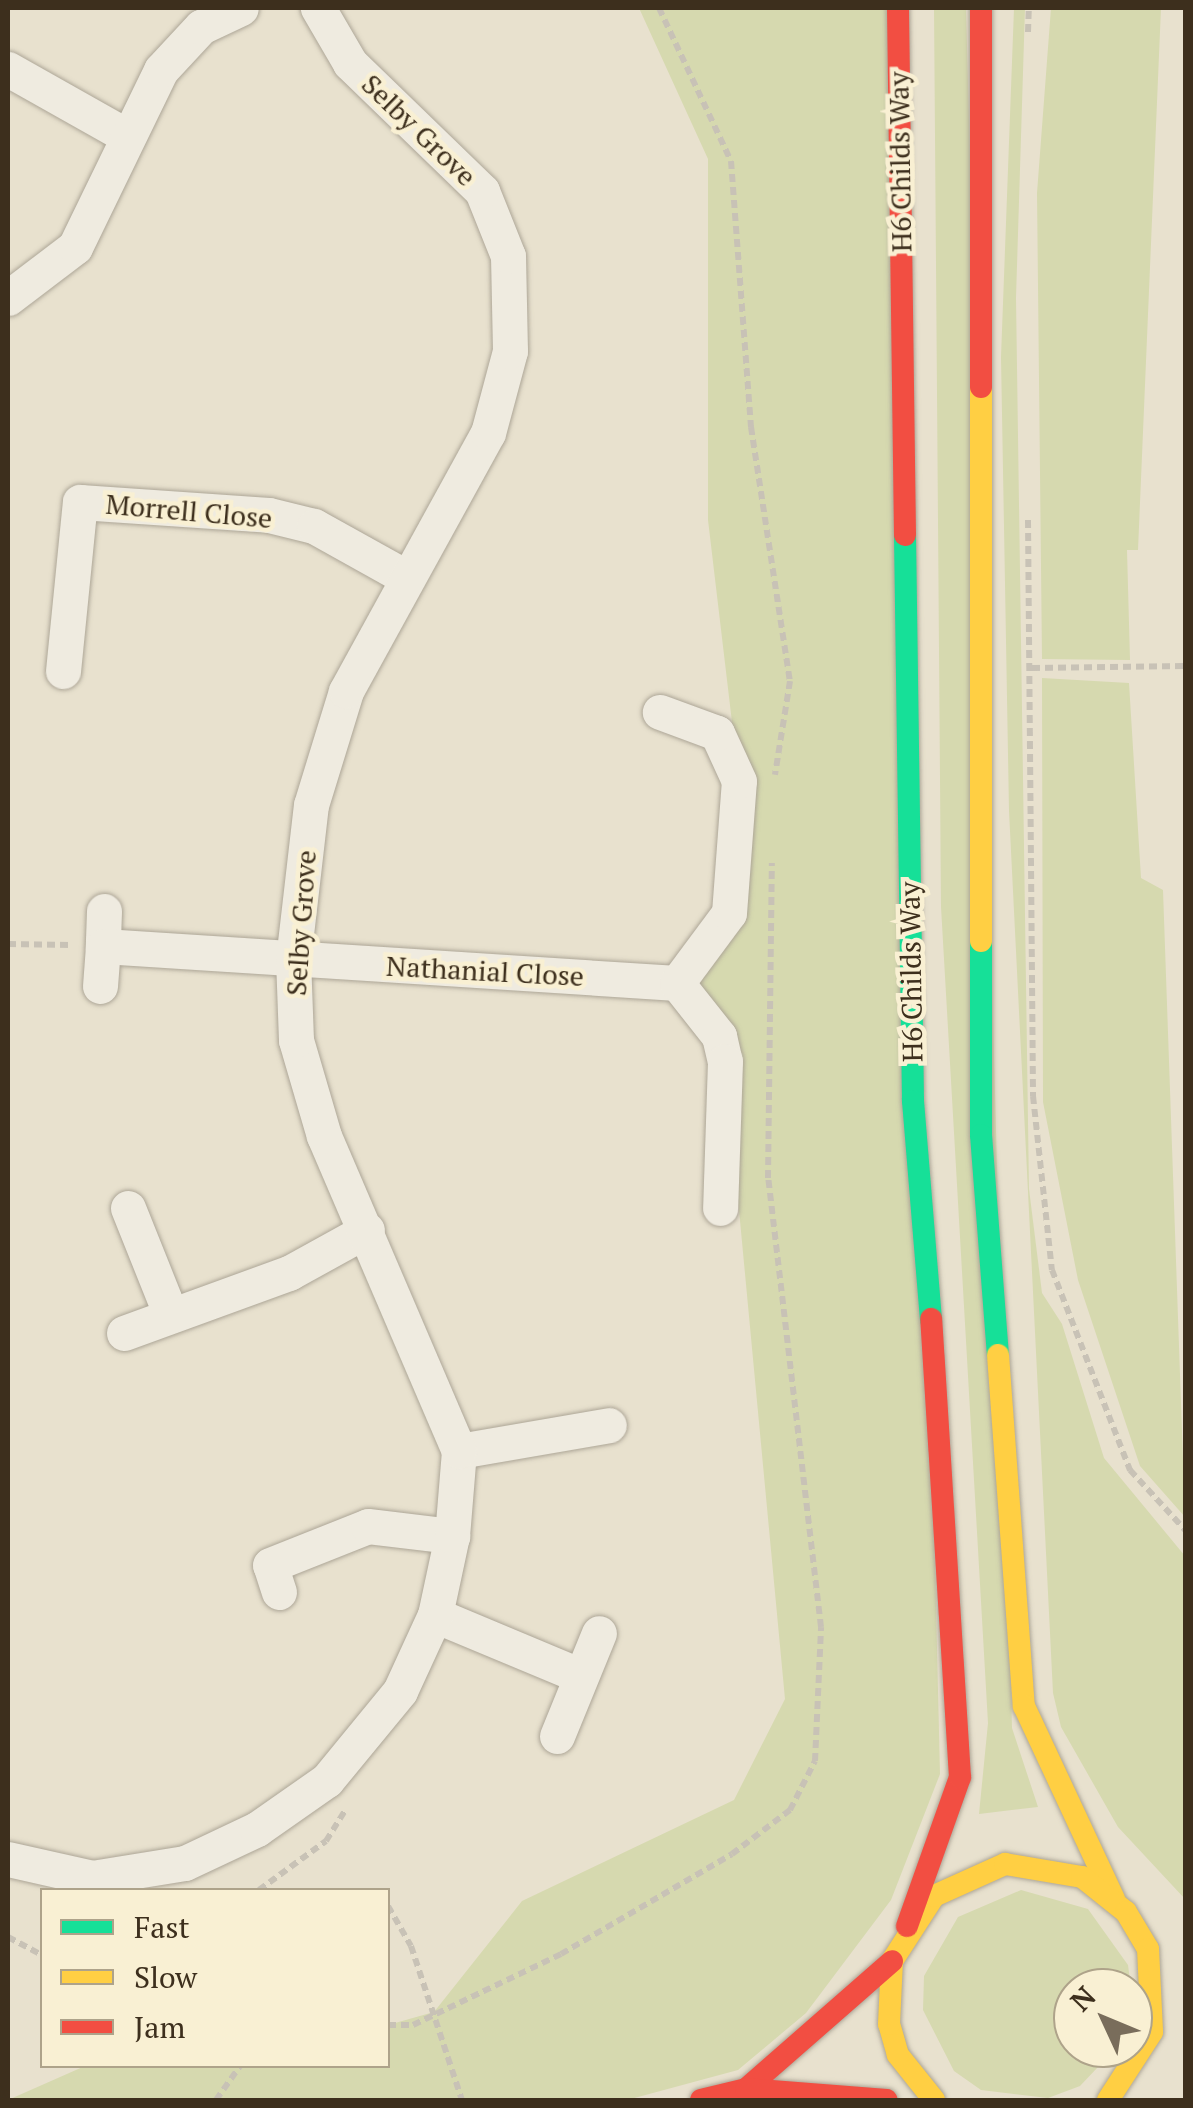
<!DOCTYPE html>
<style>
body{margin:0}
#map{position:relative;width:1193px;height:2108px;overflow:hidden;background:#e8e1ce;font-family:"PT Serif",serif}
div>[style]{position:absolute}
.green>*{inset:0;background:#d6d9af}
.path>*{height:6px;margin-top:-3px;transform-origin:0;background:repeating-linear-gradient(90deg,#c8c2b6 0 8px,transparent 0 13px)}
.roads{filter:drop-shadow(0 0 2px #ada697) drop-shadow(0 0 2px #ada697)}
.street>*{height:35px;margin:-17.5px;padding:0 17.5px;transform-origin:17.5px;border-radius:17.5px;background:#efebe0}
.fast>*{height:22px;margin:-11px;padding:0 11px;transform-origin:11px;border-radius:11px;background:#16e098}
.slow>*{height:22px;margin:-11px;padding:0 11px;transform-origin:11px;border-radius:11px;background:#ffcf43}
.jam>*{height:22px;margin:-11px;padding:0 11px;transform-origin:11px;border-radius:11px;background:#f24e42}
.path-bridge>*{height:6px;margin-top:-3px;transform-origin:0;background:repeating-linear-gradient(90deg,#c8c2b6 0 8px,transparent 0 13px)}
span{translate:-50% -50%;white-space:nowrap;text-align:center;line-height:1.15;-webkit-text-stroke:9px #f9f0d3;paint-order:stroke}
.street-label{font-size:28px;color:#3d2f1d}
.frame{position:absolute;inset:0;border:10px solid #3d2f1d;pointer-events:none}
.legend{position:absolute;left:40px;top:1888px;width:350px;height:180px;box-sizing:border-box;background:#f9f0d3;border:2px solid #aea38a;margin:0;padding:12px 18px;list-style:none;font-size:30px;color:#3d2f1d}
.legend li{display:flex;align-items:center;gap:20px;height:50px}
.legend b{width:50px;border:2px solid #aea38a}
.north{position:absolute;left:1053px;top:1968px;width:100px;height:100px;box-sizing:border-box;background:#f9f0d3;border:2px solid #aea38a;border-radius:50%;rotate:314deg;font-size:28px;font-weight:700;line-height:40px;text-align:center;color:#3d2f1d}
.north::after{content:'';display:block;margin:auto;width:35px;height:45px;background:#796d5b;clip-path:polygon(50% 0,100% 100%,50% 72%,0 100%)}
</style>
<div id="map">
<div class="green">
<i style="clip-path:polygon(639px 8px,898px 8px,940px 1774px,891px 1900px,806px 2013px,738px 2070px,627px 2100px,8px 2100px,85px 2066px,388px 2066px,388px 2025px,434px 2012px,522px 1901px,734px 1800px,785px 1699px,725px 1061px,677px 983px,729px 913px,739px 781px,708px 520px,708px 159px)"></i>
<i style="clip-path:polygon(934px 8px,966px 8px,1012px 1728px,1038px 1807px,979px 1814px,988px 1723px,941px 907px)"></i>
<i style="clip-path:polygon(1014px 8px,1025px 8px,1016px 298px,1029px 1189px,1042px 1293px,1062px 1324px,1104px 1458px,1185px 1556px,1185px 1899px,1118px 1827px,1061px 1727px,1053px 1693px,1009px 811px,1001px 357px)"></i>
<i style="clip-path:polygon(1051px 8px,1161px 8px,1138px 550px,1127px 550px,1130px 660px,1042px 659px,1037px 193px)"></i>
<i style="clip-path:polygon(1042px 678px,1129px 683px,1141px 878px,1163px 890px,1185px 1517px,1140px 1466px,1078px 1280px,1043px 1102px)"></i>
<i style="clip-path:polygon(1021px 1890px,1088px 1909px,1128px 1965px,1131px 1988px,1073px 1988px,1073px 2048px,1116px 2048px,1080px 2086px,1048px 2098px,981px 2090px,954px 2071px,923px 2010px,924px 1976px,958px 1917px)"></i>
</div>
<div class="path">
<i style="left:659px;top:8px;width:169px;rotate:64.8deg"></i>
<i style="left:731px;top:161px;width:267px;rotate:85.7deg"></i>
<i style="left:751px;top:427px;width:257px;rotate:81.3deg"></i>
<i style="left:790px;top:681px;width:95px;rotate:99.1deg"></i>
<i style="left:1028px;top:32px;width:24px;rotate:-88deg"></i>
<i style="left:1028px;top:520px;width:576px;rotate:89.5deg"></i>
<i style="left:1033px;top:1096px;width:175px;rotate:83.8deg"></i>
<i style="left:1052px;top:1270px;width:215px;rotate:68.7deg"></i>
<i style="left:1130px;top:1470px;width:83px;rotate:47.4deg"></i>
<i style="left:1032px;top:668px;width:154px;rotate:-0.7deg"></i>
<i style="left:8px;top:944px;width:63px;rotate:0.9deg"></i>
<i style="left:259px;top:1890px;width:83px;rotate:-36.2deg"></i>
<i style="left:326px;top:1841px;width:36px;rotate:-58deg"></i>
<i style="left:388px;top:1906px;width:46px;rotate:60.1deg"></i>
<i style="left:8px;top:1937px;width:38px;rotate:28deg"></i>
<i style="left:388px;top:2025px;width:25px"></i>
<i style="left:413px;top:2025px;width:164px;rotate:-25.6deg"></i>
<i style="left:561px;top:1954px;width:198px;rotate:-30.3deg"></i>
<i style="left:732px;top:1854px;width:73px;rotate:-37.2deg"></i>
<i style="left:790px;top:1810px;width:55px;rotate:-63deg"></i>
<i style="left:815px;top:1761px;width:134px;rotate:-87.4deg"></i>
<i style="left:821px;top:1627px;width:452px;rotate:-96.7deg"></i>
<i style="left:768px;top:1178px;width:315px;rotate:-89.3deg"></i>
<i style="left:216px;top:2100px;width:42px;rotate:-54.8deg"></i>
</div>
<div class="roads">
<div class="street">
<i style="left:8px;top:69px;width:134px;rotate:29.4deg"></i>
<i style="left:8px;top:298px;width:84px;rotate:-37.3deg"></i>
<i style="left:75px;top:247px;width:197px;rotate:-64.1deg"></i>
<i style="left:161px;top:70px;width:59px;rotate:-47.1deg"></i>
<i style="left:201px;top:27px;width:44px;rotate:-25.4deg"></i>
<i style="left:63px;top:671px;width:170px;rotate:-84.3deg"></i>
<i style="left:80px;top:502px;width:189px;rotate:3.9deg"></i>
<i style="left:269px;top:515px;width:46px;rotate:13.7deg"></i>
<i style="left:314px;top:526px;width:103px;rotate:29.1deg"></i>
<i style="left:104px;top:911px;width:35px;rotate:92deg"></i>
<i style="left:103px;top:946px;width:575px;rotate:3.69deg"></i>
<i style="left:677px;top:983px;width:87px;rotate:-53.4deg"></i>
<i style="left:729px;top:913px;width:132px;rotate:-85.7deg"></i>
<i style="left:739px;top:781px;width:53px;rotate:-114.6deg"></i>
<i style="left:717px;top:733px;width:61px;rotate:-159.8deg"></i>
<i style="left:677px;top:983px;width:68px;rotate:51.6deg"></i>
<i style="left:719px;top:1036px;width:26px;rotate:77deg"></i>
<i style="left:725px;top:1061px;width:147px;rotate:91.9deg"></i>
<i style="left:100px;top:986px;width:40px;rotate:-85.7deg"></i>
<i style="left:128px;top:1208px;width:113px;rotate:68.2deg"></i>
<i style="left:124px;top:1333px;width:176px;rotate:-20deg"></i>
<i style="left:289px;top:1273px;width:89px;rotate:-28.9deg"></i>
<i style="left:459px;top:1451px;width:152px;rotate:-9.8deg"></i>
<i style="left:279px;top:1592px;width:28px;rotate:-108deg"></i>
<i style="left:270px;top:1565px;width:105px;rotate:-21.7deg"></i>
<i style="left:368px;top:1526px;width:85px;rotate:6.8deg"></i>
<i style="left:435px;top:1615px;width:158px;rotate:22.7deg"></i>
<i style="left:557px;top:1736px;width:111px;rotate:-67.8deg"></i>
<i style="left:8px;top:1859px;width:86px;rotate:12.7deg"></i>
<i style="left:92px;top:1878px;width:94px;rotate:-9.2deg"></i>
<i style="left:185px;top:1863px;width:80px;rotate:-25.3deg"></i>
<i style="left:257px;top:1829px;width:85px;rotate:-35deg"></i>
<i style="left:327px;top:1780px;width:115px;rotate:-50.6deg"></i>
<i style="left:400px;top:1691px;width:84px;rotate:-65.3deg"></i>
<i style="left:435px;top:1615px;width:81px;rotate:-77.9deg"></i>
<i style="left:452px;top:1536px;width:85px;rotate:-85.3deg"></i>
<i style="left:459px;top:1451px;width:343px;rotate:-113.2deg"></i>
<i style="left:324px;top:1136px;width:100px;rotate:-106.3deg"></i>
<i style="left:296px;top:1040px;width:80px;rotate:-92.1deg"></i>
<i style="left:293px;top:960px;width:156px;rotate:-83.4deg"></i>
<i style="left:311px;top:805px;width:119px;rotate:-72.9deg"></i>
<i style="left:346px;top:691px;width:294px;rotate:-61.2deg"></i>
<i style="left:488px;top:433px;width:85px;rotate:-75deg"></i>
<i style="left:510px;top:351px;width:95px;rotate:-91.2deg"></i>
<i style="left:508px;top:256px;width:70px;rotate:-111.8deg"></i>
<i style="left:482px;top:191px;width:184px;rotate:-135.9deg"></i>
<i style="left:350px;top:63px;width:64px;rotate:-120.2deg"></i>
</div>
<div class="fast">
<i style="left:905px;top:535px;width:566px;rotate:89.19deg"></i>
<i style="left:913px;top:1101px;width:219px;rotate:85.3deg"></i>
<i style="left:981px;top:941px;width:194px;rotate:90deg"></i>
<i style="left:981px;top:1135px;width:221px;rotate:85.6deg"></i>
</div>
<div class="slow">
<i style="left:981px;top:387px;width:554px;rotate:90deg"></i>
<i style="left:998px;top:1355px;width:352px;rotate:85.8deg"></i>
<i style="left:1024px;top:1706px;width:213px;rotate:65deg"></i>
<i style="left:934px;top:2100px;width:58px;rotate:-128.7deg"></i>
<i style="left:898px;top:2055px;width:32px;rotate:-106deg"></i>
<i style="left:889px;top:2024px;width:63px;rotate:-87.3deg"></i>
<i style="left:892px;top:1961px;width:77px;rotate:-57.1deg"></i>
<i style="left:934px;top:1896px;width:78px;rotate:-24.3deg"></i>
<i style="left:1005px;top:1864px;width:78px;rotate:9.6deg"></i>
<i style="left:1082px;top:1877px;width:56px;rotate:38.5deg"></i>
<i style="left:1126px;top:1912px;width:43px;rotate:59.3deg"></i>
<i style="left:1148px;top:1949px;width:83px;rotate:87.2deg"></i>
<i style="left:1152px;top:2032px;width:81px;rotate:122.9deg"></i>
</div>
<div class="jam">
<i style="left:898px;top:8px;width:527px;rotate:89.24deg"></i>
<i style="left:981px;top:8px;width:379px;rotate:90deg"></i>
<i style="left:907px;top:1926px;width:158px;rotate:-70.4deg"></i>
<i style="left:960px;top:1777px;width:459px;rotate:-93.6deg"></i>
<i style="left:746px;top:2089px;width:194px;rotate:-41.2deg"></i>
<i style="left:701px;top:2100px;width:46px;rotate:-13.7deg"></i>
<i style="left:746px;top:2089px;width:141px;rotate:4.5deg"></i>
</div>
</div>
<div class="path-bridge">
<i style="left:411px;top:1946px;width:162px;rotate:71.7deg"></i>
</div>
<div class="street-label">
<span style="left:419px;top:130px;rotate:44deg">Selby Grove</span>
<span style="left:900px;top:162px;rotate:-91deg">H6 Childs Way</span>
<span style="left:189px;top:511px;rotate:5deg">Morrell Close</span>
<span style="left:301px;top:923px;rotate:-86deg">Selby Grove</span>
<span style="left:485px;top:971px;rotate:3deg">Nathanial Close</span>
<span style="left:911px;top:972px;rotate:-91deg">H6 Childs Way</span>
</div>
<div class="frame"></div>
<ul class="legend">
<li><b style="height:12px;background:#16e098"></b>Fast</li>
<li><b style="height:12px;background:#ffcf43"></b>Slow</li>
<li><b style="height:12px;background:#f24e42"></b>Jam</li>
</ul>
<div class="north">N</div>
</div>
